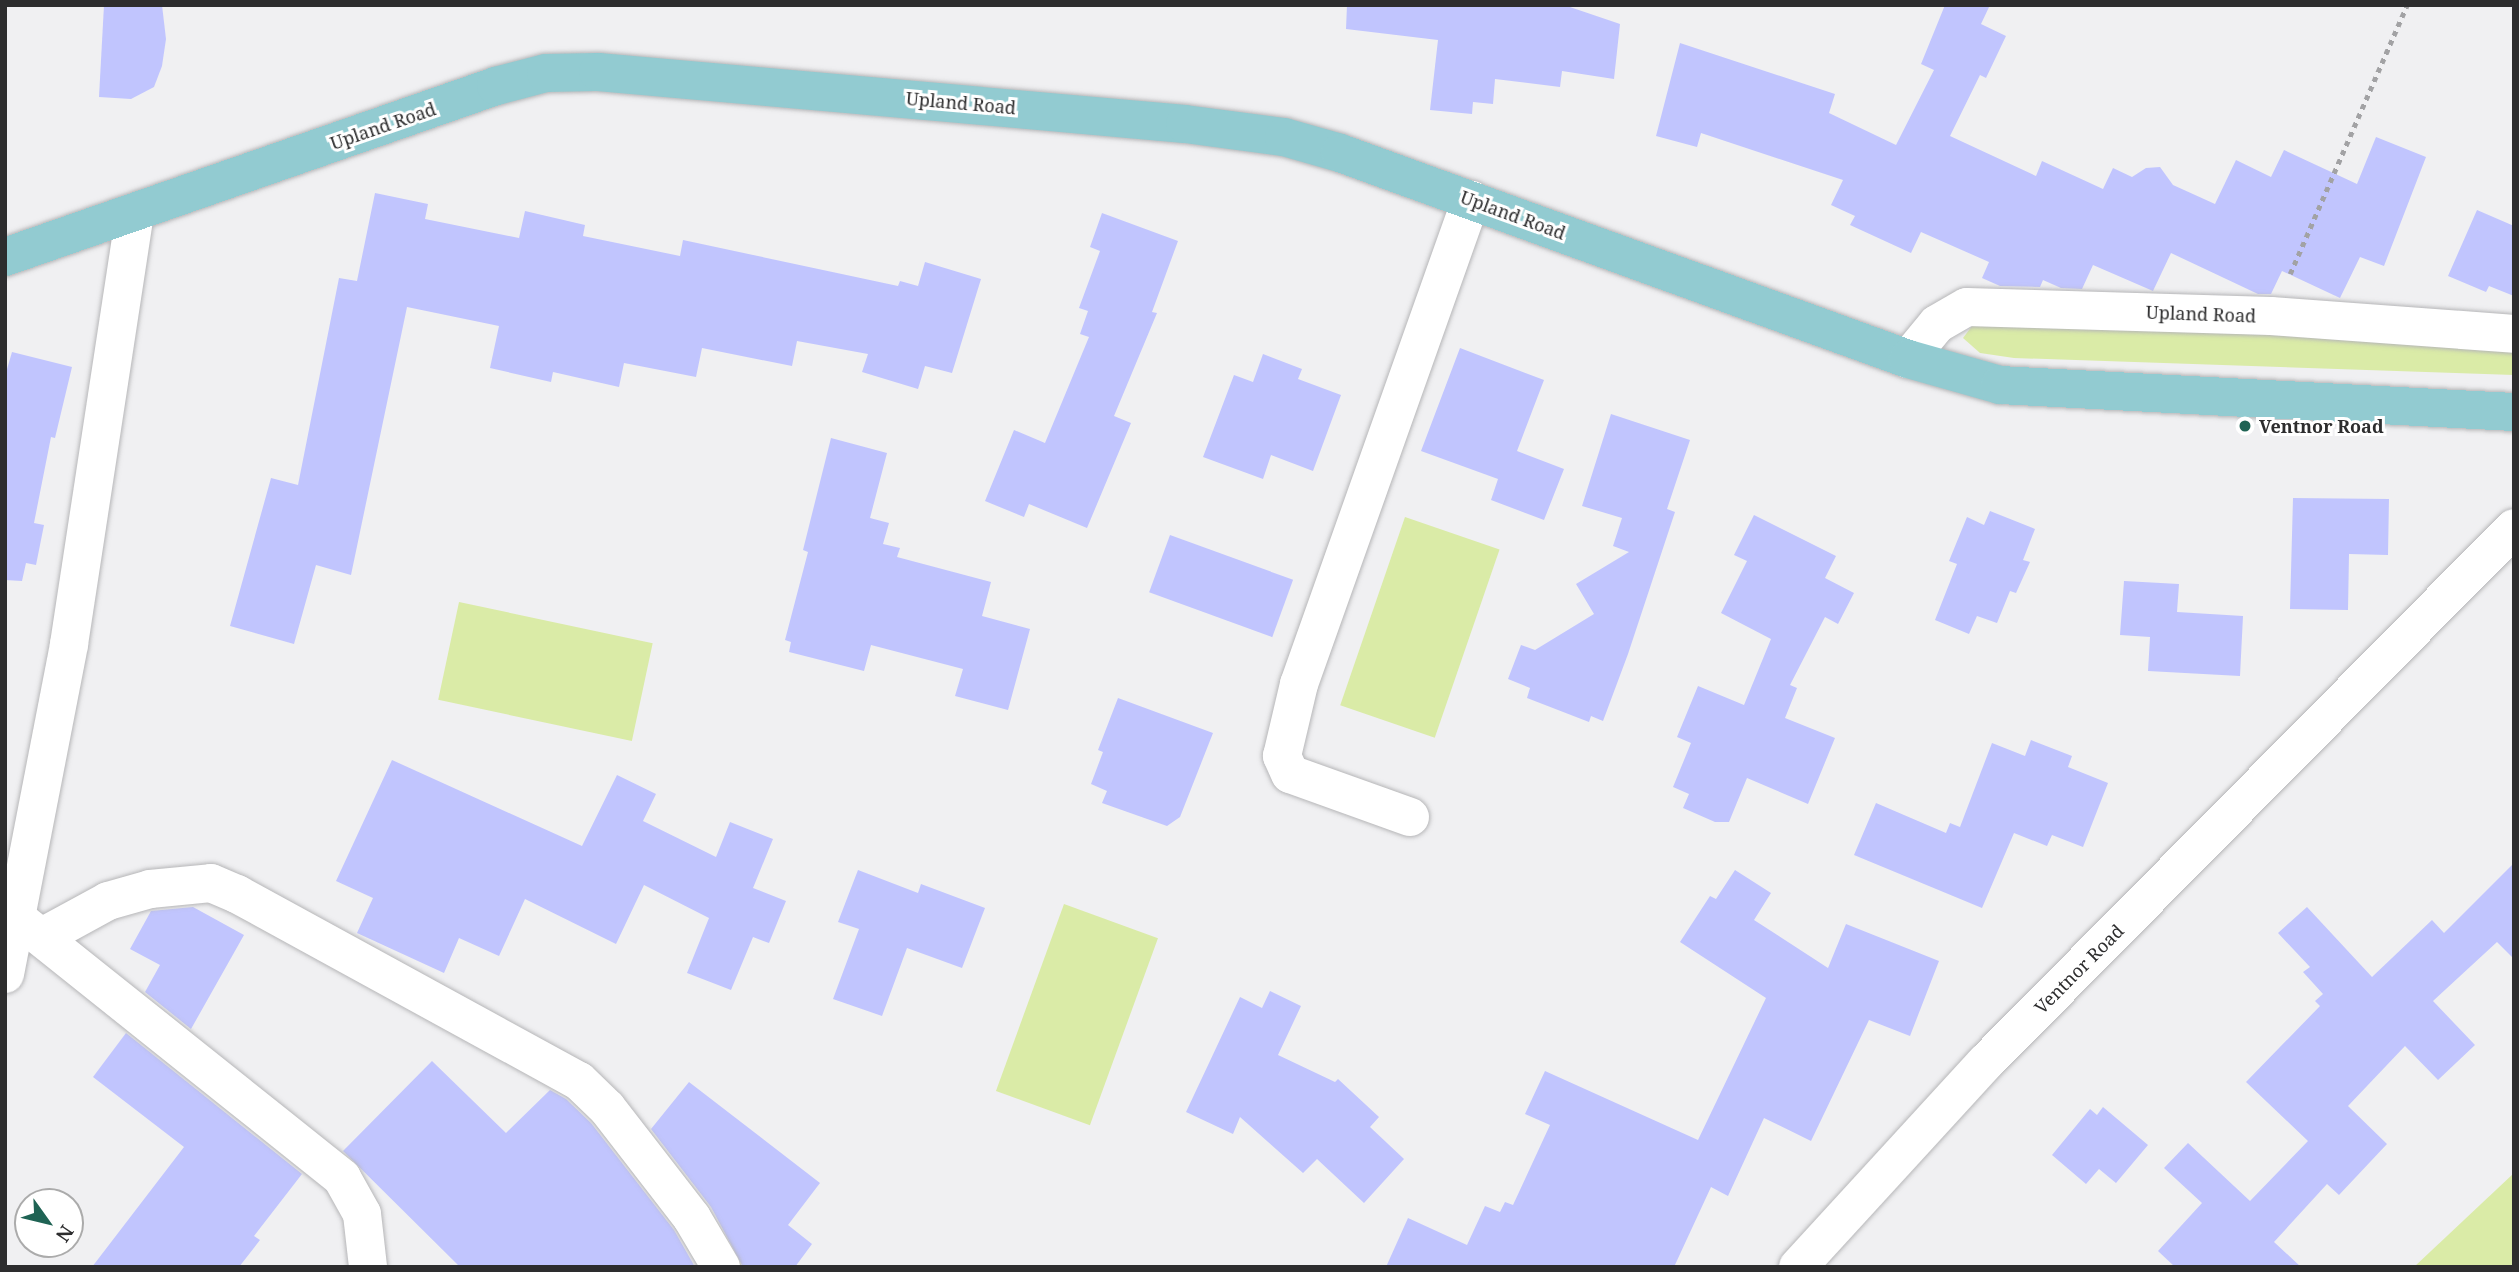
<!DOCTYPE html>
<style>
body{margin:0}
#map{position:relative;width:2519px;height:1272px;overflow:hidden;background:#f0f0f2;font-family:"Noto Serif",serif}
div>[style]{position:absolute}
.green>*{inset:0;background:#daeba7;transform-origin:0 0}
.building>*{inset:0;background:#c1c5fe;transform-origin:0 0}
.path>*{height:4.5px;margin-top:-2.25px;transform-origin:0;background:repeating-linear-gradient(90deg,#a2a2a4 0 5px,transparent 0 10px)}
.roads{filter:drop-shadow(0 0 2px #b6b6b8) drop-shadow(0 0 2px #b6b6b8)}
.minor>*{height:38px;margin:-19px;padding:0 19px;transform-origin:19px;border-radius:19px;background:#fff}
.major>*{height:38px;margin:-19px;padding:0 19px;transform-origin:19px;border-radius:19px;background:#92cbd1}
.dots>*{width:19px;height:19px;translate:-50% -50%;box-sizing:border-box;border:4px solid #fff;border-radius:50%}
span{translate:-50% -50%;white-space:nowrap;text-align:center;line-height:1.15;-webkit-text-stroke:6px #fff;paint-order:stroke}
.street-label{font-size:18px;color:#2d2d2e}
.poi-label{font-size:18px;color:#2d2d2e;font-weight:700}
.left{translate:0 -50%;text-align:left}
.frame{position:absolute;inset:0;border:7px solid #2d2d2e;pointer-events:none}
.north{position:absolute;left:14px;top:1188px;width:70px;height:70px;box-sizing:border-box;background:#fff;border:2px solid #ababab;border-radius:50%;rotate:124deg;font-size:19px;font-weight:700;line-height:28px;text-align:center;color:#2d2d2e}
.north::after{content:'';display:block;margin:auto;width:24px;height:32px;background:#1f6354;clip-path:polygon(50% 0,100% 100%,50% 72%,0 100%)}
</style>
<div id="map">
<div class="green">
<i style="clip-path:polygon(1975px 322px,2514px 346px,2514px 375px,2014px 358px,1980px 353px,1963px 338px)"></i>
<i style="left:1405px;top:517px;width:100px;height:199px;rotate:19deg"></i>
<i style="left:459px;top:602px;width:198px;height:100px;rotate:12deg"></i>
<i style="left:1064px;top:904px;width:100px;height:199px;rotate:20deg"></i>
<i style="clip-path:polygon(2514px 1173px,2514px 1267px,2414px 1267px)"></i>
</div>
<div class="building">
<i style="clip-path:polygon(104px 5px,162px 5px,166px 39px,162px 66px,154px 87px,131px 99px,99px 97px)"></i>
<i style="clip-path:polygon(1347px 5px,1564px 5px,1620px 24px,1614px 79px,1562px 71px,1560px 87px,1495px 79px,1493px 104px,1473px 102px,1472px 114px,1430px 110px,1438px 40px,1346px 29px)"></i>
<i style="clip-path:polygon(1945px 5px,1990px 5px,1981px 24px,2006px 36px,1986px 78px,1980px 75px,1950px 136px,2036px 176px,2042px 161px,2103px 189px,2113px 168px,2132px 177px,2146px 168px,2160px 167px,2173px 185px,2215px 204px,2236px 160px,2271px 177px,2284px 150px,2357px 184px,2376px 137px,2426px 157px,2384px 266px,2360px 257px,2340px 298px,2282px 271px,2271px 294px,2258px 294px,2171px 253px,2153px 291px,2093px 265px,2082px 289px,2061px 288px,2043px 280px,2040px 287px,2000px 286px,1982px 278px,1989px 262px,1921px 232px,1911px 253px,1850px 225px,1855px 216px,1831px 205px,1843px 180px,1701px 133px,1697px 147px,1656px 136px,1680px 43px,1835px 94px,1829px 113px,1896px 145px,1934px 70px,1921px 64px)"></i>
<i style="clip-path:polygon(375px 193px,428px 204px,425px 219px,519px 238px,525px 211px,585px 225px,583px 236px,680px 256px,683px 240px,898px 286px,900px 281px,918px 286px,925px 262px,981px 279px,952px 373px,925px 366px,918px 389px,862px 372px,868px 354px,797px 341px,792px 366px,702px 348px,696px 377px,624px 363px,619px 387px,553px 372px,551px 382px,490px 368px,499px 326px,407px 307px,351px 575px,316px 565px,294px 644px,230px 626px,271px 478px,298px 485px,339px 278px,357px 281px)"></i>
<i style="clip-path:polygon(2477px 210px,2514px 226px,2514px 296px,2489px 286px,2486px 292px,2448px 276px)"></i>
<i style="clip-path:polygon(1102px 213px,1178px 241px,1152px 312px,1157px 313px,1114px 416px,1131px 423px,1087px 528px,1029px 504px,1024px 517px,985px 501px,1014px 430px,1045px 443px,1089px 337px,1080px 334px,1088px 311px,1079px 308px,1100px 251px,1090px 247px)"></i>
<i style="clip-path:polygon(1460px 348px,1544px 380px,1517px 451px,1564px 469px,1544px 520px,1491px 500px,1498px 479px,1421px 451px)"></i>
<i style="clip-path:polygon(12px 352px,72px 367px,55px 438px,51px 437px,34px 523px,44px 525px,36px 565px,26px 563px,22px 581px,5px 580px,5px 376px)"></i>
<i style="clip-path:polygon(1263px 354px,1302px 369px,1298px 379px,1341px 395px,1313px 471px,1271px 455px,1263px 479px,1203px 457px,1234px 375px,1253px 382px)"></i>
<i style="clip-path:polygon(1611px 414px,1690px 440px,1667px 509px,1675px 512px,1628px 654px,1603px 721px,1591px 716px,1589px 722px,1527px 698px,1530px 688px,1508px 679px,1521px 645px,1535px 650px,1594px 614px,1576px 584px,1629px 552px,1613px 546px,1622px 518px,1582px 506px)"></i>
<i style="clip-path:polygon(831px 438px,887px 453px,870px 518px,889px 523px,883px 544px,900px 548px,897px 557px,991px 582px,982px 616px,1030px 629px,1008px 710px,955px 696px,963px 669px,871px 645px,864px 671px,789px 652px,791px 642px,785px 640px,808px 552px,803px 550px)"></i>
<i style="clip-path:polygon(2293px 498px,2389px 499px,2388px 555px,2349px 554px,2348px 610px,2290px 609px)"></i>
<i style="clip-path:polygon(1990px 511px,2035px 529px,2023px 560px,2030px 562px,2016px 593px,2010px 591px,1997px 623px,1977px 616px,1969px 634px,1935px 620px,1957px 564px,1949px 561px,1967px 517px,1984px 525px)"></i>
<i style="clip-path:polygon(1754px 515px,1836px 556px,1825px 578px,1854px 593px,1838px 624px,1825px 617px,1790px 685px,1797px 688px,1785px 718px,1835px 738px,1808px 804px,1747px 778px,1729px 822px,1715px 822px,1683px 808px,1689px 794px,1673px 787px,1691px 743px,1677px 737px,1698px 686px,1744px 705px,1771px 639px,1721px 613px,1747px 561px,1734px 555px)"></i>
<i style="left:1170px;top:535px;width:131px;height:61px;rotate:20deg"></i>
<i style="clip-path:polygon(2124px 581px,2179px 584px,2177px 612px,2243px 616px,2240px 676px,2148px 671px,2150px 637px,2120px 635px)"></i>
<i style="clip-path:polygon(1118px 698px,1213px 733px,1180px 817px,1167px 826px,1102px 803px,1107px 791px,1091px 784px,1103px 752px,1098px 750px)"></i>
<i style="clip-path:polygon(2031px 740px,2072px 756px,2068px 767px,2108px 783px,2083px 847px,2052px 835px,2047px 846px,2014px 833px,1982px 908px,1854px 855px,1876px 803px,1946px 833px,1950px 823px,1960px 827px,1992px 743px,2025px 756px)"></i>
<i style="clip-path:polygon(392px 760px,582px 846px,617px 775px,656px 794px,643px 821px,716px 857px,730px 822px,773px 839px,753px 888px,786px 901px,769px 943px,753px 937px,731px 990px,687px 973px,709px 918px,644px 885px,616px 944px,525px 899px,499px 956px,459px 938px,444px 973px,357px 933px,373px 898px,336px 881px)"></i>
<i style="clip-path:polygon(2514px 863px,2514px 959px,2497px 942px,2433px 1001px,2475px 1045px,2438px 1080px,2405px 1046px,2348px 1106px,2387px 1144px,2339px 1195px,2327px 1184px,2274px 1242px,2301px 1267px,2175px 1267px,2158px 1251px,2202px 1203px,2164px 1168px,2188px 1143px,2250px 1201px,2308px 1141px,2246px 1082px,2320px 1006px,2315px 1001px,2323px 994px,2303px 972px,2310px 967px,2278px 933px,2307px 907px,2372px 977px,2432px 920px,2444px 933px)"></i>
<i style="clip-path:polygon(858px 870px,918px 893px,921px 884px,985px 908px,962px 968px,907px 948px,882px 1016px,833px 999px,859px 929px,838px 922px)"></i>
<i style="clip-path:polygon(1735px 870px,1771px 893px,1754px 920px,1828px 968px,1846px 924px,1939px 961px,1910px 1036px,1869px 1020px,1811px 1141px,1764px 1118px,1728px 1196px,1711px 1187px,1674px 1267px,1386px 1267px,1408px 1218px,1467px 1245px,1485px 1206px,1500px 1212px,1505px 1202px,1513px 1205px,1550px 1125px,1525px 1114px,1545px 1071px,1698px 1140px,1766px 998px,1680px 942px,1710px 896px,1716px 899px)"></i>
<i style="clip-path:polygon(193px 907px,244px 935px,191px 1029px,145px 992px,160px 965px,130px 949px,151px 911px)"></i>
<i style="clip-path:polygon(1270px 991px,1301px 1006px,1278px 1055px,1335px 1082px,1338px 1079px,1379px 1117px,1370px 1127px,1404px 1159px,1364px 1203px,1317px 1159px,1303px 1173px,1240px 1117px,1233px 1134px,1186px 1112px,1240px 997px,1262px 1008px)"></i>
<i style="clip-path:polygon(126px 1033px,302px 1174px,254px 1236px,260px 1240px,239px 1267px,92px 1267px,184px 1147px,93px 1077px)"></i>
<i style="clip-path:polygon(432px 1061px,506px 1133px,550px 1090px,566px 1099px,591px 1123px,674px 1230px,695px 1267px,460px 1267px,343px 1151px)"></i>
<i style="clip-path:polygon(689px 1082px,820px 1183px,788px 1225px,812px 1244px,795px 1267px,743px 1267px,711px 1207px,651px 1129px)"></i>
<i style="clip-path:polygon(2103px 1107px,2148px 1145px,2116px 1183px,2099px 1169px,2086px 1184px,2052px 1155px,2090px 1109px,2097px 1115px)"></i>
</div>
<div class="path">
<i style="left:2290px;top:274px;width:293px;rotate:-66.5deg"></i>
</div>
<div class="roads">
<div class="minor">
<i style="left:1908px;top:359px;width:45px;rotate:-50.4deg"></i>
<i style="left:1937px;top:324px;width:34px;rotate:-30deg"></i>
<i style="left:1967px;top:307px;width:304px;rotate:1.7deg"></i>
<i style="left:2271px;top:316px;width:244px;rotate:4.2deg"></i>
<i style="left:1410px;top:817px;width:127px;rotate:-160.3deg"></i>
<i style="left:1290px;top:774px;width:20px;rotate:-114deg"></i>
<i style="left:1282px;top:756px;width:74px;rotate:-76.7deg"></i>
<i style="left:1299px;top:684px;width:514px;rotate:-70.44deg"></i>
<i style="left:23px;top:923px;width:408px;rotate:38.6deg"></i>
<i style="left:342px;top:1178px;width:41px;rotate:60.9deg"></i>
<i style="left:362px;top:1214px;width:53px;rotate:83.5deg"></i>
<i style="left:42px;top:937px;width:75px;rotate:-28.6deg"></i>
<i style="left:108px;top:901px;width:44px;rotate:-15.9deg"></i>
<i style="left:150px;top:889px;width:61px;rotate:-5.6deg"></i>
<i style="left:211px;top:883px;width:28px;rotate:23deg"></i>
<i style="left:237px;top:894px;width:390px;rotate:28.7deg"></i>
<i style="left:579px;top:1081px;width:39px;rotate:44deg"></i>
<i style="left:607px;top:1108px;width:139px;rotate:52.3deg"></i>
<i style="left:692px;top:1218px;width:57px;rotate:59.4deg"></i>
<i style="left:5px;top:974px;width:336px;rotate:-79deg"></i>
<i style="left:69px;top:644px;width:436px;rotate:-81.3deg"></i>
<i style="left:1798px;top:1267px;width:277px;rotate:-47.5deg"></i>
<i style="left:1985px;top:1063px;width:752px;rotate:-45.32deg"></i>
</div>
<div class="major">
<i style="left:5px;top:257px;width:520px;rotate:-19.2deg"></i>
<i style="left:496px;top:86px;width:52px;rotate:-14.6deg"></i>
<i style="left:546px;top:73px;width:52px;rotate:-1.1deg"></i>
<i style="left:598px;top:72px;width:589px;rotate:5.06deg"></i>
<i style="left:1185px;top:124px;width:100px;rotate:7.5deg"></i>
<i style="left:1284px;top:137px;width:58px;rotate:15.9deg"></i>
<i style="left:1340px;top:153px;width:604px;rotate:19.93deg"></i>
<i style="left:1908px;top:359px;width:96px;rotate:15.8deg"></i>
<i style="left:2000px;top:385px;width:515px;rotate:3.01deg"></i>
</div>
</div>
<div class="dots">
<i style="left:2245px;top:426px;background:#1f6354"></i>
</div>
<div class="street-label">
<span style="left:961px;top:103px;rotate:5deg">Upland Road</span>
<span style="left:383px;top:126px;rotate:-19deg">Upland Road</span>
<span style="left:1513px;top:215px;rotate:20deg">Upland Road</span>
<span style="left:2201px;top:314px;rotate:2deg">Upland Road</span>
<span style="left:2079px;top:969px;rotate:-45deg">Ventnor Road</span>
</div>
<div class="poi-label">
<span class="left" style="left:2259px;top:426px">Ventnor Road</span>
</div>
<div class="frame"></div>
<div class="north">N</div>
</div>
